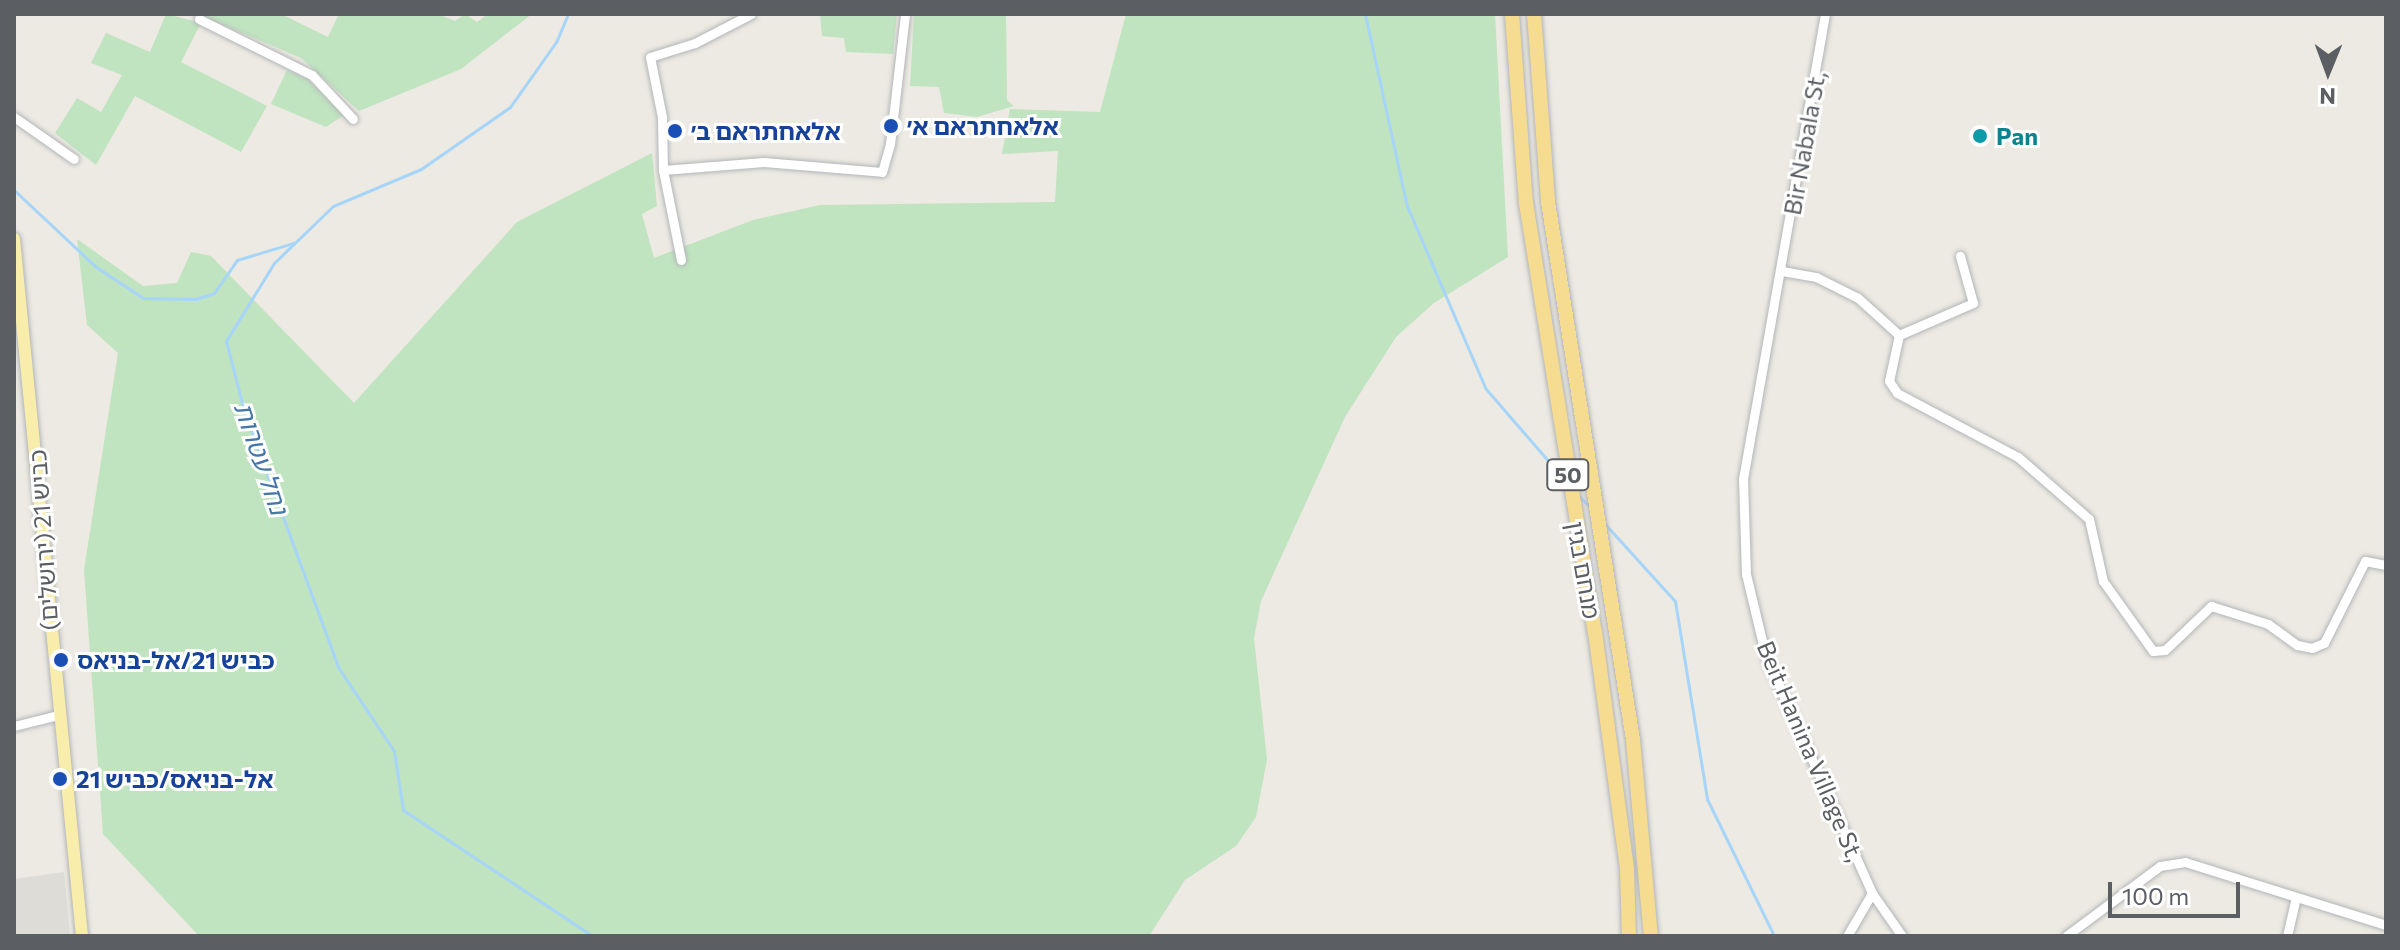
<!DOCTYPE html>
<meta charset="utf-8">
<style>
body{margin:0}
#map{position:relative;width:2400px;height:950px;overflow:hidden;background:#eceae2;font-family:Commissioner,"Noto Sans Hebrew",sans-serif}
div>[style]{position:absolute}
.industrial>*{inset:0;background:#dedcd7}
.green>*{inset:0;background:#c0e3c0}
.stream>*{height:3px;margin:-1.5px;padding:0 1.5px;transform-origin:1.5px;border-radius:1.5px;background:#a6d5f9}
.roads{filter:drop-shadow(0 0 2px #b3b5b9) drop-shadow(0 0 2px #b3b5b9)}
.minor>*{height:9px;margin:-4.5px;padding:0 4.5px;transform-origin:4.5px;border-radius:4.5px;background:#fff}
.major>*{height:12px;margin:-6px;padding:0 6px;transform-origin:6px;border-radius:6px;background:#f9edab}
.highway>*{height:14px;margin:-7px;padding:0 7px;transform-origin:7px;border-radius:7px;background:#f6dc90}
.dots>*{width:22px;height:22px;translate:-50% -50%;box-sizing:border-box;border:4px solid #fff;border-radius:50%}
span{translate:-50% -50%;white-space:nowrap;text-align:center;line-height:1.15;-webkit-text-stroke:6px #fff;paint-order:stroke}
.shield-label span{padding:2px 6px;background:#fff;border:2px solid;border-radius:6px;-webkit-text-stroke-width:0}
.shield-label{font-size:22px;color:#5b5e62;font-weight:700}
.transit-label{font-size:24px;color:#164399;font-weight:700}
.left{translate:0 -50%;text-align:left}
.culture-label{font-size:24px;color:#0d838f;font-weight:700}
.street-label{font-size:24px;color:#5b5e62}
.water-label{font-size:26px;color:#4476a9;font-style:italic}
.frame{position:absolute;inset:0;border:16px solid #5b5e62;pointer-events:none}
.north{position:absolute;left:2288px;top:32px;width:80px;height:80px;-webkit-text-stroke:6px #fff;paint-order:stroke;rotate:181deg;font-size:22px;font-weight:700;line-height:32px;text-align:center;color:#5b5e62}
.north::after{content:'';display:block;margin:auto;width:28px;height:36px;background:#5b5e62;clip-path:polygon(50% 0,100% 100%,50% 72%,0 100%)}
.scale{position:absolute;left:2108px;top:882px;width:132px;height:36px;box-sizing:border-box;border:4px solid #5b5e62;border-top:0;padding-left:10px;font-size:24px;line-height:28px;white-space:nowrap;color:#5b5e62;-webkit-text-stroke:6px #fff;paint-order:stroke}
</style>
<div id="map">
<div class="industrial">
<i style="clip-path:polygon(64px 872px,70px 936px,14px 936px,14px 879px)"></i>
</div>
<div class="green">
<i style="clip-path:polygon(166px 14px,201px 23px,181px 62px,267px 106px,241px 152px,135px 96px,96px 165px,55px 133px,77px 98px,101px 112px,122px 75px,91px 63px,106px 33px,150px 52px)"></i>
<i style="clip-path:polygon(197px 14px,281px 14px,328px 37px,339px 14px,438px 14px,455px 21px,465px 14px,477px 22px,488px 14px,532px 14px,461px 69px,359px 111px,301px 58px)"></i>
<i style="clip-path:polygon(820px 14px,897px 14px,893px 54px,846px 52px,844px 38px,822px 36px)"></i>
<i style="clip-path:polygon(914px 14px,1006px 14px,1007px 100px,1014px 106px,977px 117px,944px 113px,939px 87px,910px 86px)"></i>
<i style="clip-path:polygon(1126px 14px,1495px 14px,1508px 257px,1434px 303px,1396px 337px,1345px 417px,1261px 601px,1254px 638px,1267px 760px,1256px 817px,1236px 846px,1185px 880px,1149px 936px,199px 936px,103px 834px,84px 570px,118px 353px,87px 325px,77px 239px,143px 286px,177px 283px,191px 252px,211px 256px,354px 403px,517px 222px,652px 153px,657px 206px,642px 214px,654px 258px,753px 220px,820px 205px,1055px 202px,1058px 151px,1002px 154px,1010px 109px,1100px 112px)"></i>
<i style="clip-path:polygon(287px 70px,307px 79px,344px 115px,326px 127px,271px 104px)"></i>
</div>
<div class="stream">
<i style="left:568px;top:14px;width:30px;rotate:113deg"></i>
<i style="left:556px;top:42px;width:80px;rotate:125.3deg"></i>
<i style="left:510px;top:107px;width:108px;rotate:145.1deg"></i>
<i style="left:421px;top:169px;width:95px;rotate:157.2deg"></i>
<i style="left:333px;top:206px;width:82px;rotate:136deg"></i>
<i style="left:274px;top:263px;width:92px;rotate:121.6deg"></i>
<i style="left:226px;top:341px;width:72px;rotate:75.6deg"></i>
<i style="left:244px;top:411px;width:273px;rotate:69.8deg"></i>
<i style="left:338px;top:667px;width:101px;rotate:56.3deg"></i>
<i style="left:394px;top:751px;width:60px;rotate:81.3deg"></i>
<i style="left:403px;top:810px;width:228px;rotate:33.6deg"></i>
<i style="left:1365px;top:14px;width:197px;rotate:77.7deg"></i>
<i style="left:1407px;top:206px;width:199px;rotate:66.7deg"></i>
<i style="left:1486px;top:389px;width:119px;rotate:49.1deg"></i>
<i style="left:14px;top:190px;width:112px;rotate:43.2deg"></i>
<i style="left:96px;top:267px;width:56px;rotate:33.4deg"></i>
<i style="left:143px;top:298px;width:53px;rotate:1.1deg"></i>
<i style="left:196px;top:299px;width:19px;rotate:-18deg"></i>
<i style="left:214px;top:293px;width:40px;rotate:-55.1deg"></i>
<i style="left:237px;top:260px;width:59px;rotate:-16.9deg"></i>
<i style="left:1579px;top:496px;width:17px;rotate:45deg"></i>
<i style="left:1604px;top:523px;width:105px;rotate:47.7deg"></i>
<i style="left:1675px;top:601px;width:201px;rotate:80.8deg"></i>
<i style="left:1707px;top:799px;width:153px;rotate:63.9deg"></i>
</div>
<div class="roads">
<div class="minor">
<i style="left:1825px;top:14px;width:472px;rotate:100deg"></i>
<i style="left:1743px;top:479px;width:95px;rotate:88.2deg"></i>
<i style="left:1746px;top:574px;width:85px;rotate:76.5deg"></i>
<i style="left:1766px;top:657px;width:259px;rotate:65.8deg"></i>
<i style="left:1872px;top:893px;width:52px;rotate:55.1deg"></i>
<i style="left:199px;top:19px;width:126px;rotate:26.4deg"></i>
<i style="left:312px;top:75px;width:60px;rotate:47deg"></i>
<i style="left:14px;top:117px;width:73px;rotate:35deg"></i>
<i style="left:663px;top:170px;width:101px;rotate:-4.5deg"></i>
<i style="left:764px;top:162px;width:118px;rotate:4.8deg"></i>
<i style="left:882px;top:172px;width:29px;rotate:-74deg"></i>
<i style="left:890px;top:144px;width:131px;rotate:-83.4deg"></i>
<i style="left:681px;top:260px;width:92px;rotate:-101.3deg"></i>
<i style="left:663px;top:170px;width:53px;rotate:-91.1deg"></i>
<i style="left:662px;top:117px;width:61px;rotate:-101.3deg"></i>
<i style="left:650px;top:57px;width:47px;rotate:-17.3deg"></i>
<i style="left:695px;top:43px;width:63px;rotate:-27.4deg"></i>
<i style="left:1782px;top:271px;width:35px;rotate:10deg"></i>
<i style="left:1816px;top:277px;width:47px;rotate:26.6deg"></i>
<i style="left:1858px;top:298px;width:55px;rotate:42.1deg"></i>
<i style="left:1899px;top:335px;width:47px;rotate:102.3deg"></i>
<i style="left:1889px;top:381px;width:14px;rotate:56deg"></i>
<i style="left:1897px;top:393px;width:137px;rotate:27.9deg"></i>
<i style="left:2018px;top:457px;width:94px;rotate:41.1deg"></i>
<i style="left:2089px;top:519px;width:64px;rotate:77.3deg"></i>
<i style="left:2103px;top:581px;width:86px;rotate:54.5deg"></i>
<i style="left:2153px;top:651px;width:12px;rotate:-5deg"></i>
<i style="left:2165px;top:650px;width:64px;rotate:-43.7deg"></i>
<i style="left:2211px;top:606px;width:60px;rotate:17.5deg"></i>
<i style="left:2268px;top:624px;width:36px;rotate:36deg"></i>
<i style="left:2297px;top:645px;width:15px;rotate:11deg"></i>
<i style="left:2312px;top:648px;width:13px;rotate:-23deg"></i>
<i style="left:2324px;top:643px;width:92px;rotate:-63.4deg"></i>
<i style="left:2365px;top:561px;width:21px;rotate:11deg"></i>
<i style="left:1899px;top:335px;width:81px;rotate:-23.4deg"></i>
<i style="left:1973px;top:303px;width:49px;rotate:-105.5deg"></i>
<i style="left:14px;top:726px;width:45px;rotate:-14deg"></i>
<i style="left:1847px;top:936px;width:50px;rotate:-59.8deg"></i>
<i style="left:2066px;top:936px;width:117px;rotate:-36.7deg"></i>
<i style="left:2160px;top:866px;width:25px;rotate:-9deg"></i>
<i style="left:2185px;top:862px;width:211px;rotate:17.4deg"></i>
<i style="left:2287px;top:936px;width:40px;rotate:-77deg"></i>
</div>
<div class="major">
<i style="left:14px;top:239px;width:700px;rotate:84.43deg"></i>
</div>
<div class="highway">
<i style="left:1512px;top:14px;width:190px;rotate:85.8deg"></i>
<i style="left:1526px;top:203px;width:435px;rotate:80.9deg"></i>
<i style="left:1595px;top:632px;width:240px;rotate:82.3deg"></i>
<i style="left:1627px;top:870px;width:66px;rotate:88.3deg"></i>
<i style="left:1534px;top:14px;width:189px;rotate:85.7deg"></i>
<i style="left:1548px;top:202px;width:545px;rotate:81.02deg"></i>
<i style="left:1633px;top:740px;width:197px;rotate:84.8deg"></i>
</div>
</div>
<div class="dots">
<i style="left:891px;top:126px;background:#1a4fb4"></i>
<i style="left:675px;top:131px;background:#1a4fb4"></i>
<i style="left:1980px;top:136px;background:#0f9aa8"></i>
<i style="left:61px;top:660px;background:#1a4fb4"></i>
<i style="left:60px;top:779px;background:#1a4fb4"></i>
</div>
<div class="shield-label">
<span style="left:1568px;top:475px">50</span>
</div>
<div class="transit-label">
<span class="left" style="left:907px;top:126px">אלאחתראם א׳</span>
<span class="left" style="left:691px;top:131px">אלאחתראם ב׳</span>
<span class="left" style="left:77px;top:660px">כביש 21/אל-בניאס</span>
<span class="left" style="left:76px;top:779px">אל-בניאס/כביש 21</span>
</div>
<div class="culture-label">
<span class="left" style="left:1996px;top:136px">Pan</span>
</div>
<div class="street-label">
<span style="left:1804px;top:143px;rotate:-80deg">Bir Nabala St,</span>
<span style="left:43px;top:540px;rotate:-94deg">כביש 21 (ירושלים)</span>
<span style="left:1584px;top:570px;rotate:80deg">מנחם בגין</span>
<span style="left:1811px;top:751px;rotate:67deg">Beit Hanina Village St,</span>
</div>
<div class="water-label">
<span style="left:262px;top:458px;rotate:71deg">נחל עטרות</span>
</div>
<div class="frame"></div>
<div class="north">N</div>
<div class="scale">100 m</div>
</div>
